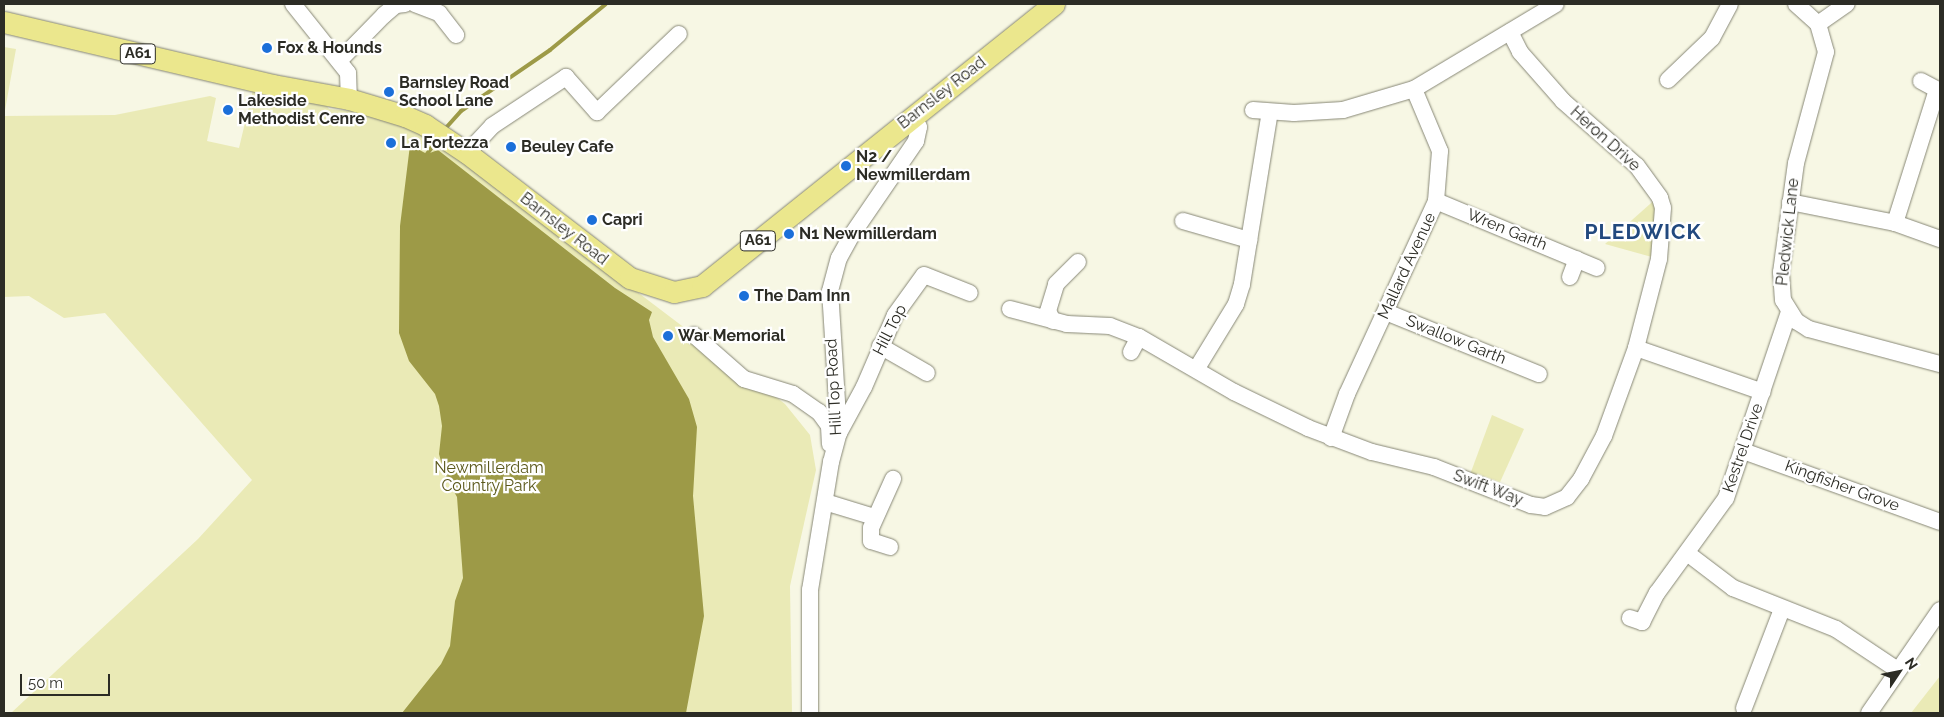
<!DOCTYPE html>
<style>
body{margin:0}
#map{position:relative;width:1944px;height:717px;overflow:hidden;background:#f7f7e4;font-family:Raleway,sans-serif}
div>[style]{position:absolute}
.green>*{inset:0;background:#eaeab6}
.water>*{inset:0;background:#9d9a47}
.stream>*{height:4px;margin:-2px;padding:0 2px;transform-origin:2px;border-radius:2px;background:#9d9a47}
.roads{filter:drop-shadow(0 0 1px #878776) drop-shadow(0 0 1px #878776)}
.minor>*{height:16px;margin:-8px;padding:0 8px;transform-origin:8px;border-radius:8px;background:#fff}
.major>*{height:21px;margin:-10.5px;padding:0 10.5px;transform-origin:10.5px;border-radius:10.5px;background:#ebe78d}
.dots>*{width:14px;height:14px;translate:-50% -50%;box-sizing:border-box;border:2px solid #fff;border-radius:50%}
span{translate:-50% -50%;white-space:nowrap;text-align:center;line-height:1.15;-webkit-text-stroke:4.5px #fff;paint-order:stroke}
.shield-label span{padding:1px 4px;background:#fff;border:1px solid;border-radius:4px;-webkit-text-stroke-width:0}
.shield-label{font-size:15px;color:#2c2c25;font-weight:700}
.poi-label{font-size:16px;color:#2c2c25;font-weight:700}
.left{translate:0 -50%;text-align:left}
.street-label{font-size:16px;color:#2c2c25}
.park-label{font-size:16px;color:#5b581b}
.district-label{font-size:21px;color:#22497e;font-weight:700;letter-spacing:1px}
.frame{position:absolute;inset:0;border:5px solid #2c2c25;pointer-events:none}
.north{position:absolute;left:1874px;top:647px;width:50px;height:50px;-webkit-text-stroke:4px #fff;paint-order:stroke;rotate:56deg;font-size:14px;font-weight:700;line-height:20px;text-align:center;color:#2c2c25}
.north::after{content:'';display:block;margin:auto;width:18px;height:22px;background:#2c2c25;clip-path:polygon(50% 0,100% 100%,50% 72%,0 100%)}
.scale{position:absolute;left:20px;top:674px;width:90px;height:22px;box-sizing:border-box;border:2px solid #2c2c25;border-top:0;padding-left:6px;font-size:15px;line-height:18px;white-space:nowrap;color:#2c2c25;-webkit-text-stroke:4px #fff;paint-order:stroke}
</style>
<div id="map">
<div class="green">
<i style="clip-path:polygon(4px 47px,16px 49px,4px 116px,115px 115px,210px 96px,216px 98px,207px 141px,239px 148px,255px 81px,317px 93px,329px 109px,405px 116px,785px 404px,810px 435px,816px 470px,790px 586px,792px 713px,11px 713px,198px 539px,252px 480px,105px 313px,64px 318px,29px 296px,4px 297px)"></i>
<i style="clip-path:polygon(1659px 196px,1659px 259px,1605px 244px)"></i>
<i style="clip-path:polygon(1492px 415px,1524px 429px,1496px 491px,1468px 480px)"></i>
<i style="clip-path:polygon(1940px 676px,1940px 713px,1911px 713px)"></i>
</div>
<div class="water">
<i style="clip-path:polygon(410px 145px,427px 154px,438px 150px,615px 288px,652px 312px,649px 320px,653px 337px,689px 399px,697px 427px,693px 496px,704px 616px,686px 713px,402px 713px,441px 664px,450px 646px,455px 601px,463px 578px,457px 497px,445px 476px,439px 454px,442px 426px,439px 406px,435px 394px,409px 361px,399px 333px,400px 226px)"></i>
</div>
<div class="stream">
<i style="left:444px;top:130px;width:25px;rotate:-48deg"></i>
<i style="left:461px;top:111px;width:108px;rotate:-34.4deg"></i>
<i style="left:550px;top:50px;width:72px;rotate:-39.4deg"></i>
<i style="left:427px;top:154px;width:17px;rotate:-54deg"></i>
</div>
<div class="roads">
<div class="minor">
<i style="left:293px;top:4px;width:88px;rotate:51.4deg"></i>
<i style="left:348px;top:73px;width:26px;rotate:88deg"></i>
<i style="left:415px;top:4px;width:26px;rotate:21deg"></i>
<i style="left:439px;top:13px;width:28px;rotate:52deg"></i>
<i style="left:1796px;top:4px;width:30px;rotate:42deg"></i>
<i style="left:1818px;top:24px;width:29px;rotate:74deg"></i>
<i style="left:1826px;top:52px;width:115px;rotate:105.1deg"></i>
<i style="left:1796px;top:163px;width:110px;rotate:97.8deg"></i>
<i style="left:1781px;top:272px;width:28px;rotate:86deg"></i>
<i style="left:1783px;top:300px;width:25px;rotate:58deg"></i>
<i style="left:1796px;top:321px;width:15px;rotate:32deg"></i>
<i style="left:1809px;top:329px;width:136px;rotate:15deg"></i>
<i style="left:1818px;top:24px;width:35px;rotate:-35deg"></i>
<i style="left:1510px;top:32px;width:22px;rotate:63deg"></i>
<i style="left:1520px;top:52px;width:65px;rotate:48.7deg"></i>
<i style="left:1563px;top:101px;width:98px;rotate:41.3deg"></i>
<i style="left:1637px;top:166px;width:39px;rotate:54deg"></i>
<i style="left:1660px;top:198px;width:10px;rotate:73deg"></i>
<i style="left:1663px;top:208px;width:51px;rotate:94.5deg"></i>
<i style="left:1659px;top:259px;width:92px;rotate:104.5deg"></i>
<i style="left:339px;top:61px;width:64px;rotate:-45.6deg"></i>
<i style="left:384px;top:15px;width:16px;rotate:-40deg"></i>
<i style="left:396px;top:5px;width:9px;rotate:-6deg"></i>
<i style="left:1668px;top:80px;width:61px;rotate:-43.7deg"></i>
<i style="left:1712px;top:38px;width:38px;rotate:-62deg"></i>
<i style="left:1921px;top:81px;width:21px;rotate:28deg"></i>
<i style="left:1253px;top:110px;width:41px;rotate:4.2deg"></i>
<i style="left:1294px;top:113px;width:49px;rotate:-3.5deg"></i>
<i style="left:1343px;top:110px;width:74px;rotate:-16.5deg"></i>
<i style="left:1414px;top:89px;width:165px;rotate:-30.9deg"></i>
<i style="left:467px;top:153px;width:37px;rotate:-47deg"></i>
<i style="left:492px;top:126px;width:89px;rotate:-33.5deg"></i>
<i style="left:566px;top:77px;width:47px;rotate:48.5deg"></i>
<i style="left:597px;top:112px;width:113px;rotate:-43.6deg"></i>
<i style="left:1436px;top:201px;width:174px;rotate:22.6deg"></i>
<i style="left:1790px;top:202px;width:107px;rotate:11.3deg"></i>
<i style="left:1895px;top:223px;width:48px;rotate:19.6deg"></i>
<i style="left:1183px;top:221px;width:69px;rotate:16.1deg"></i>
<i style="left:1895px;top:223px;width:139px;rotate:-72.5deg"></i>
<i style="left:1570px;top:277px;width:19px;rotate:-69deg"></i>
<i style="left:1010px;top:309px;width:59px;rotate:14.7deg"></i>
<i style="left:1067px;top:324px;width:43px;rotate:2.7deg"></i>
<i style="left:1110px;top:326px;width:31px;rotate:21deg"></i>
<i style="left:1139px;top:337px;width:110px;rotate:30.1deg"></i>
<i style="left:1234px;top:392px;width:82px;rotate:25.9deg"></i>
<i style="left:1308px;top:428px;width:68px;rotate:20.6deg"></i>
<i style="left:1372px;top:452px;width:64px;rotate:13.6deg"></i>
<i style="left:1434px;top:467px;width:104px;rotate:21.4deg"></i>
<i style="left:1531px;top:505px;width:14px;rotate:8deg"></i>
<i style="left:1545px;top:507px;width:24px;rotate:-24deg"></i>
<i style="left:1567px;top:497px;width:23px;rotate:-52deg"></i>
<i style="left:1581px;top:479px;width:49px;rotate:-61.9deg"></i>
<i style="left:1604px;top:436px;width:94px;rotate:-70deg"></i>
<i style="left:1636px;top:348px;width:134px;rotate:19.1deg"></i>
<i style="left:1386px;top:312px;width:165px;rotate:22.1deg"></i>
<i style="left:1053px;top:321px;width:11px;rotate:-117deg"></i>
<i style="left:1048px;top:311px;width:28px;rotate:-73deg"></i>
<i style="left:1056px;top:284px;width:31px;rotate:-45deg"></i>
<i style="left:694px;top:335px;width:67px;rotate:41.3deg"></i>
<i style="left:744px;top:379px;width:51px;rotate:17deg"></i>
<i style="left:793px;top:394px;width:32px;rotate:35deg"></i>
<i style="left:819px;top:412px;width:17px;rotate:54deg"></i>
<i style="left:829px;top:426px;width:18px;rotate:87deg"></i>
<i style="left:880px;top:346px;width:54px;rotate:29.9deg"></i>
<i style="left:1131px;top:352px;width:17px;rotate:-62deg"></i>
<i style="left:1197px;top:368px;width:75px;rotate:-58.6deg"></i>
<i style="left:1236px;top:304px;width:21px;rotate:-73deg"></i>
<i style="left:1242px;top:284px;width:174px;rotate:-80.8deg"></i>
<i style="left:839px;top:433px;width:52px;rotate:-61.5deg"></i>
<i style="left:864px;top:387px;width:78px;rotate:-66.7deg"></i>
<i style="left:895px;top:315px;width:49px;rotate:-54.1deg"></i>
<i style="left:924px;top:275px;width:49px;rotate:21.4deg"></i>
<i style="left:1331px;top:438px;width:47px;rotate:-70deg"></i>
<i style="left:1347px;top:394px;width:213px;rotate:-65.2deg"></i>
<i style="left:1436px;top:201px;width:50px;rotate:-85.4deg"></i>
<i style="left:1440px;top:151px;width:67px;rotate:-112.8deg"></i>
<i style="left:1743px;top:451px;width:209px;rotate:19.8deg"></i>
<i style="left:825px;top:502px;width:51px;rotate:17deg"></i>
<i style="left:890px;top:547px;width:20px;rotate:-162deg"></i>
<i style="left:871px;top:541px;width:13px;rotate:-90deg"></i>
<i style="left:871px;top:528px;width:54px;rotate:-65.8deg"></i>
<i style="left:1687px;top:553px;width:58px;rotate:37.3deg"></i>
<i style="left:1733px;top:588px;width:111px;rotate:21.7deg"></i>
<i style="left:1836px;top:629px;width:72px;rotate:33.7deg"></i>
<i style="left:1630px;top:618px;width:13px;rotate:18deg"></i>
<i style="left:1642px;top:622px;width:33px;rotate:-63deg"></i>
<i style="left:1657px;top:593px;width:117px;rotate:-54deg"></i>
<i style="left:1726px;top:498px;width:196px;rotate:-71.3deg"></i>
<i style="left:1744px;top:708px;width:106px;rotate:-69deg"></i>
<i style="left:810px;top:713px;width:123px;rotate:-90deg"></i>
<i style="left:810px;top:590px;width:130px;rotate:-80.7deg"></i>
<i style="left:831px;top:462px;width:30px;rotate:-75deg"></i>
<i style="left:839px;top:433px;width:142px;rotate:-93.6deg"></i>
<i style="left:830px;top:291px;width:34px;rotate:-75deg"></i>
<i style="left:839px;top:258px;width:25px;rotate:-61deg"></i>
<i style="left:851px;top:236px;width:115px;rotate:-55.6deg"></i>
<i style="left:916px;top:141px;width:14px;rotate:-78deg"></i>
<i style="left:919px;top:127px;width:13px;rotate:-119deg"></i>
<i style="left:1869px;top:713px;width:125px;rotate:-55.4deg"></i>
</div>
<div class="major">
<i style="left:4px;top:22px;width:276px;rotate:13.2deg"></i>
<i style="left:273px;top:85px;width:77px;rotate:10.4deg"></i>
<i style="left:349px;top:99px;width:59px;rotate:16.9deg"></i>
<i style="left:405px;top:116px;width:22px;rotate:24deg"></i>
<i style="left:425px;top:125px;width:50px;rotate:33.7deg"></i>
<i style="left:467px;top:153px;width:205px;rotate:37.5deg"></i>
<i style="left:630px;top:278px;width:46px;rotate:17.7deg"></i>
<i style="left:674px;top:292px;width:29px;rotate:-12deg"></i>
<i style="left:702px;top:286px;width:451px;rotate:-38.7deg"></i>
</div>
</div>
<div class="dots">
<i style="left:267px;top:48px;background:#1b6fd9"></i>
<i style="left:389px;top:92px;background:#1b6fd9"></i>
<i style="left:228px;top:110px;background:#1b6fd9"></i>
<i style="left:391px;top:143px;background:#1b6fd9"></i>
<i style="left:511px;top:147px;background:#1b6fd9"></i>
<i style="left:846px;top:166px;background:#1b6fd9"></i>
<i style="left:592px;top:220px;background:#1b6fd9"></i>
<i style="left:789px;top:234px;background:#1b6fd9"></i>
<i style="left:744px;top:296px;background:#1b6fd9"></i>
<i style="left:668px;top:336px;background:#1b6fd9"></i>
</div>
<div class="shield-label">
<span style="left:138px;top:54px">A61</span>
<span style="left:758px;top:241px">A61</span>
</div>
<div class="poi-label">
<span class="left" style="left:277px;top:48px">Fox &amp; Hounds</span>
<span class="left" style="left:399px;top:92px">Barnsley Road<br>School Lane</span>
<span class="left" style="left:238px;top:110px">Lakeside<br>Methodist Cenre</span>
<span class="left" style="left:401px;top:143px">La Fortezza</span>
<span class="left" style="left:521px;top:147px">Beuley Cafe</span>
<span class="left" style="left:856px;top:166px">N2 /<br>Newmillerdam</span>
<span class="left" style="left:602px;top:220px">Capri</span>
<span class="left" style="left:799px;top:234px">N1 Newmillerdam</span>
<span class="left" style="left:754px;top:296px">The Dam Inn</span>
<span class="left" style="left:678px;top:336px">War Memorial</span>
</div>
<div class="street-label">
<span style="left:942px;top:93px;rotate:-38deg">Barnsley Road</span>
<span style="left:1605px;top:139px;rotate:42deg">Heron Drive</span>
<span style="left:564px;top:229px;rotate:38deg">Barnsley Road</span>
<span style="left:1507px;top:230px;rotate:22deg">Wren Garth</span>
<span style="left:1788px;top:232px;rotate:-84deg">Pledwick Lane</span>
<span style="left:1407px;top:266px;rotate:-65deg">Mallard Avenue</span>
<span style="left:890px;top:330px;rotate:-63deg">Hill Top</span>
<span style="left:1456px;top:340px;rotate:22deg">Swallow Garth</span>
<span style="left:834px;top:387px;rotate:-93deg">Hill Top Road</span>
<span style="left:1743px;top:448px;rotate:-71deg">Kestrel Drive</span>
<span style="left:1842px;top:486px;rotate:20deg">Kingfisher Grove</span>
<span style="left:1488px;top:488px;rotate:21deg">Swift Way</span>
</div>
<div class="park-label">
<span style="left:489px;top:477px">Newmillerdam<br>Country Park</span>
</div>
<div class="district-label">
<span style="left:1643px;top:232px">PLEDWICK</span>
</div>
<div class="frame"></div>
<div class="north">N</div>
<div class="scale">50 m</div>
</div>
